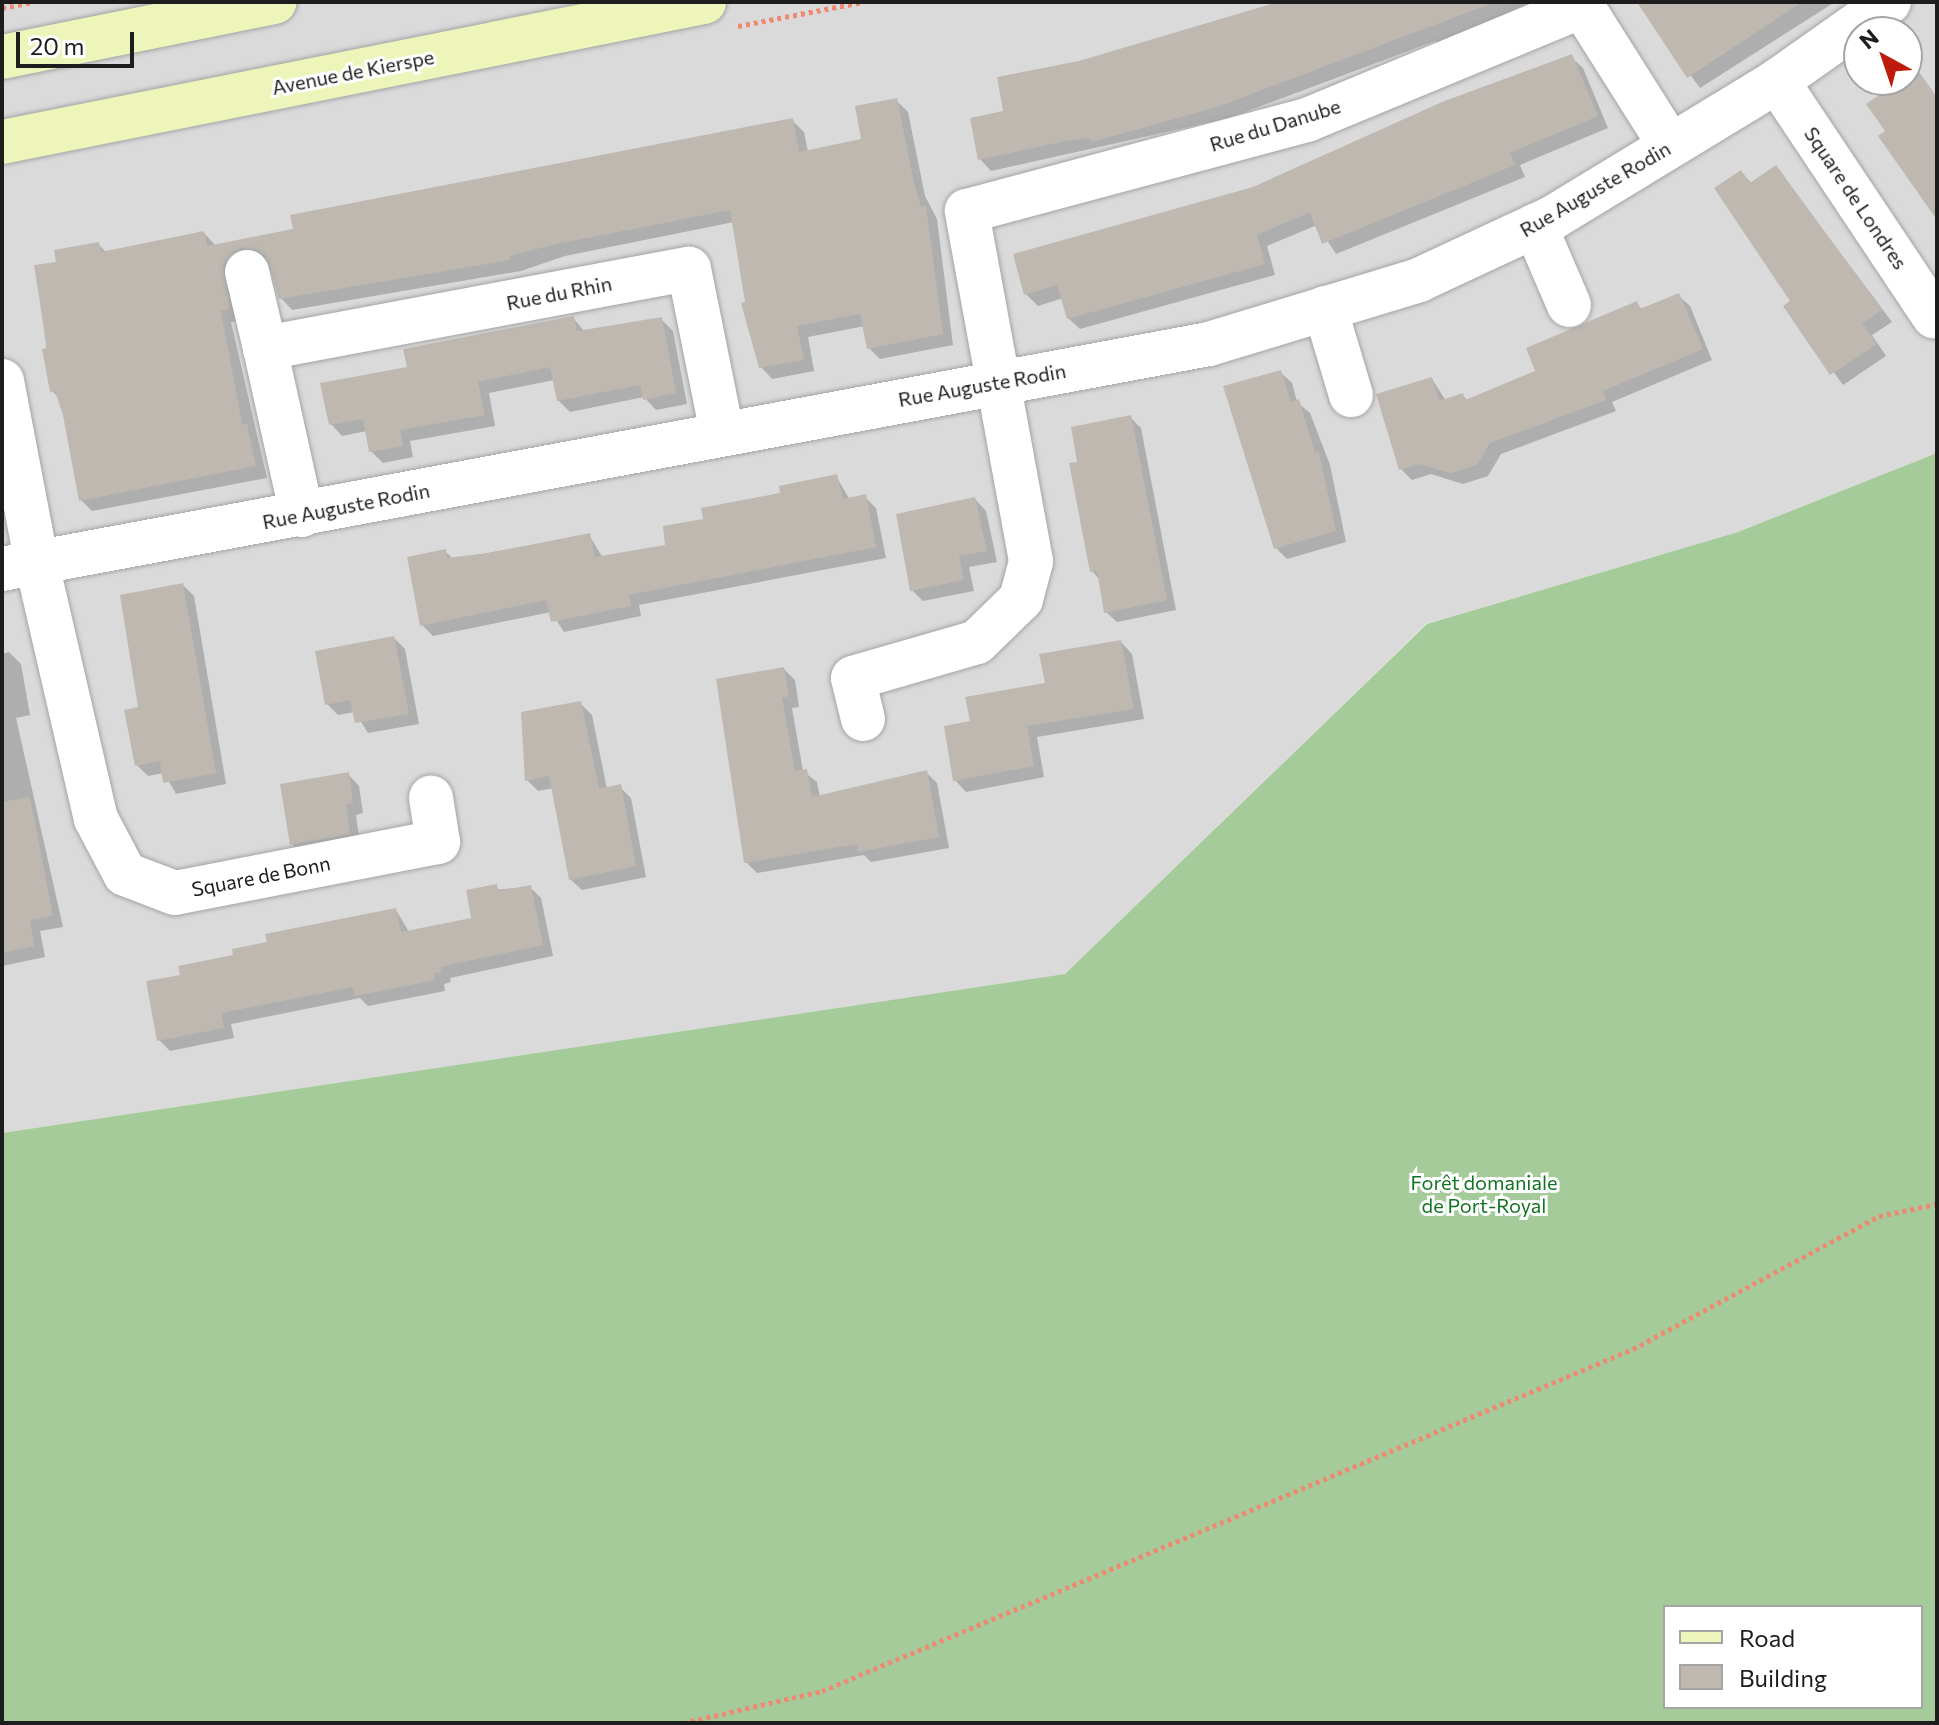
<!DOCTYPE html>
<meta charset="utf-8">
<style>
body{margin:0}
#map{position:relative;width:1939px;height:1725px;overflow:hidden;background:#eeebe4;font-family:Commissioner,sans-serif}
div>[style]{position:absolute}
.residential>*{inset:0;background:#dbdada}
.forest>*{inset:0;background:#a5cb9b}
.shadow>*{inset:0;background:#0003}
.building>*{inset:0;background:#beb8b1}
.path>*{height:5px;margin-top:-2.5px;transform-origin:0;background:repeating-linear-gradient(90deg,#f08972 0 4px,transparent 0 8px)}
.roads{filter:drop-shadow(0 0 2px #a4a4a4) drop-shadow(0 0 2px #a4a4a4)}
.minor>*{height:44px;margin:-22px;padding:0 22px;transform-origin:22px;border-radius:22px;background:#fff}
.secondary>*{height:44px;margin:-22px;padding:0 22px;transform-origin:22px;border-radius:22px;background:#eef5bb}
span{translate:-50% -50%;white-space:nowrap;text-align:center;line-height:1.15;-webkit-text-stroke:6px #fff;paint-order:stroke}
.street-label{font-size:20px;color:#1d1d1d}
.park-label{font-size:20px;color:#127422}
.frame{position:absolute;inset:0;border:4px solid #1d1d1d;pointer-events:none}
.legend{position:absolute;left:1663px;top:1605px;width:260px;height:104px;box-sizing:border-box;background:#fff;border:2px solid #a5a5a5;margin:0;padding:10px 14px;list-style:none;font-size:24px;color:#1d1d1d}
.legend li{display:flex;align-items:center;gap:16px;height:40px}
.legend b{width:40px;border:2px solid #a5a5a5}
.north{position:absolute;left:1843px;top:16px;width:80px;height:80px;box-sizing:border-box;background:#fff;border:2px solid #a5a5a5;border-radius:50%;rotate:320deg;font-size:22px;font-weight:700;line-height:32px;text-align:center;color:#1d1d1d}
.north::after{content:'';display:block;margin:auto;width:28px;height:36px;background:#be1b0d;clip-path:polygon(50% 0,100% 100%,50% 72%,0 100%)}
.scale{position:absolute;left:16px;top:32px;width:118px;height:36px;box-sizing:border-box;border:4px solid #1d1d1d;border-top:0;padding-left:10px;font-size:24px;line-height:28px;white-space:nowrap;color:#1d1d1d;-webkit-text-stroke:6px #fff;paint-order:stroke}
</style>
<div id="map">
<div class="residential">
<i style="clip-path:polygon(evenodd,2px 2px,1937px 2px,1937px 453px,1738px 532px,1426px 624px,1065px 974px,2px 1133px,2px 2px,1859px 32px,1907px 32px,1907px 80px,1859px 80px,1859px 32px)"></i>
</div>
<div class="forest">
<i style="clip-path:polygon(evenodd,1937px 453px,1937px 1723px,2px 1723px,2px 1133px,1065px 974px,1427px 624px,1738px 532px,1937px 453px,1665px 1607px,1921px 1607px,1921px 1707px,1665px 1707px,1665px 1607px)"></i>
</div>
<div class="shadow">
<i style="clip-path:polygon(1286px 2px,1530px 2px,1439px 45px,1435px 41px,1229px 118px,991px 171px,980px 159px,1006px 113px,1080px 63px)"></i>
<i style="clip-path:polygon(1637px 2px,1835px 2px,1700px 88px)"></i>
<i style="clip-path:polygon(1571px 57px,1583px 68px,1608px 128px,1520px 165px,1525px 177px,1336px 254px,1317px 225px,1267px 246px,1275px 275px,1080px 329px,1068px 318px,1063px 298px,1038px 306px,1026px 294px,1254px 189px)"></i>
<i style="clip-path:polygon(896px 100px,908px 112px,925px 196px,937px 219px,953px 345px,880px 359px,869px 348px,865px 326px,808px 337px,814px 371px,772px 379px,761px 367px,734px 222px,565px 256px,521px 271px,292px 310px,281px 298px,266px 258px,242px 264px,240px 320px,231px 322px,267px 478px,92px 511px,81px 500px,60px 399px,52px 391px,36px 266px,58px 263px,98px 244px,107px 253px,204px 233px,216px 246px,792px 120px,804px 132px,808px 152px,864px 141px)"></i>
<i style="clip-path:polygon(1776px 167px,1892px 322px,1872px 335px,1886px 356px,1843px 385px,1786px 306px,1793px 301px,1741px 172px,1752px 184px)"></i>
<i style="clip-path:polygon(1678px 295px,1690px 306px,1712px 360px,1612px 402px,1616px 411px,1501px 454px,1488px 476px,1463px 484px,1431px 474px,1412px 480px,1401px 469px,1432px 379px,1446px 401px,1463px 396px,1468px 401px,1538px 372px,1636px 303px,1643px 310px)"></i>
<i style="clip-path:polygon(573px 318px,585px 332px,661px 319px,673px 331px,687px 404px,656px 410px,644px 397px,570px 412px,558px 400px,554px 380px,489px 393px,495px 426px,410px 441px,413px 457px,383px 463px,371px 451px,367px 431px,342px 436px,331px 424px,409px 369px)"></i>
<i style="clip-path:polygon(1280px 372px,1292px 383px,1297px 402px,1310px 413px,1330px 465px,1346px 542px,1287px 559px,1276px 548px)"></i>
<i style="clip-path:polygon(1130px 417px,1141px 428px,1176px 610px,1117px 622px,1106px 612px,1100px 580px,1092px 571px,1079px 464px)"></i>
<i style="clip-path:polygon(836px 476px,850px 500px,865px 497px,876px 508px,886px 558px,639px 605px,641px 616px,564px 632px,551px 612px,433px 636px,422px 625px,445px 551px,453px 559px,589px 535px,603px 558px,667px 546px,706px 520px)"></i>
<i style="clip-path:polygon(975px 499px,986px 511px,997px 562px,969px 567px,974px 591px,923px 601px,912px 590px)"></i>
<i style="clip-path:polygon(183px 585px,194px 596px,226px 784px,176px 794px,164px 773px,148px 776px,137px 765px,140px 709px)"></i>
<i style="clip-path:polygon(394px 638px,405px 649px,419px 724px,368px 733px,355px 712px,338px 715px,327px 704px)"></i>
<i style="clip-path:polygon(1121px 642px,1132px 654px,1144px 719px,1037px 737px,1044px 777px,966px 792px,955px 780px,972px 723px)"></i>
<i style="clip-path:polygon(9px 652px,21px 664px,30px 715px,16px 718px,63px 927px,40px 931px,45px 957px,2px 966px,2px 654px)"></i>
<i style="clip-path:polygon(784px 669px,795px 680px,799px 707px,792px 708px,803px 771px,817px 782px,820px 797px,926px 772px,937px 783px,949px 848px,871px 862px,864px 855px,757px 873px,746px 862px)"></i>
<i style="clip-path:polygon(581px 704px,592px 715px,607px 789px,620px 787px,631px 798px,646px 877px,582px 890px,570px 879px,554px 788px,538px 791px,527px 780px)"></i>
<i style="clip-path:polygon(348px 774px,359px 786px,363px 813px,356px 815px,360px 844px,303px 855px,292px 844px)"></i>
<i style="clip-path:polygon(530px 887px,541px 898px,553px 956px,450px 978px,451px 982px,444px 984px,445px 991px,368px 1006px,360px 998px,231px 1024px,234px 1038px,170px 1051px,159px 1040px,183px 977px,396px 910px,409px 932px,474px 920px,468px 892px)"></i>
</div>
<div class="building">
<i style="clip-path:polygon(1278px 2px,1490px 4px,1217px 107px,1092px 142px,1090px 138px,1066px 141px,978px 160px,970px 118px,1003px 111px,997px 77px,1079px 61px)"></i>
<i style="clip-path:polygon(1637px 2px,1802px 2px,1687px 78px)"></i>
<i style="clip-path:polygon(1572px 54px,1598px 116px,1510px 153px,1515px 165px,1322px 244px,1310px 212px,1257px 235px,1265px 264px,1067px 319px,1057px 285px,1024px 295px,1013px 254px,1253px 187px,1442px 102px)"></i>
<i style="clip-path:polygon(1917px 69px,1937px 97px,1937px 220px,1878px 136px,1885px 131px,1866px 104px)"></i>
<i style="clip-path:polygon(897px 98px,914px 183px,921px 207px,926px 206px,943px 334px,867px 349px,860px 314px,797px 326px,804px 360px,759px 368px,741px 303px,745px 302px,730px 210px,552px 245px,510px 256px,510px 260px,279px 299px,266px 255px,242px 248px,223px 264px,230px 309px,221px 311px,242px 424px,247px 424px,256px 466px,79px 501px,63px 415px,55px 391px,50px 392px,42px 349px,47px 348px,34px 265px,56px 262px,54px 250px,99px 242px,101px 252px,204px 231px,207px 246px,293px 229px,290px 215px,793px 118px,799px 152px,861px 139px,855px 106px)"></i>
<i style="clip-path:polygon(1776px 165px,1882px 310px,1862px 323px,1877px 344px,1830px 375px,1783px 306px,1790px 301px,1714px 188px,1741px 170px,1750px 183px)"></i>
<i style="clip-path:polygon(1679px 293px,1703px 349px,1603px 391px,1606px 400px,1490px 443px,1477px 465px,1450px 473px,1419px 464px,1399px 470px,1376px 394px,1432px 377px,1439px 401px,1463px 393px,1465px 400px,1535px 371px,1526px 348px,1637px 301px,1640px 309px)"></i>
<i style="clip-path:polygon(574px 316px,577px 331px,662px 317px,676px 393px,643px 400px,640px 385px,557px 401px,550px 367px,478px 382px,485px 415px,400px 430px,403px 446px,369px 452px,363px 419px,329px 425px,320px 383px,407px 367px,403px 349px)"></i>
<i style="clip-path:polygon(1281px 370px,1291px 402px,1299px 399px,1315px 453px,1319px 452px,1336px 531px,1274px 549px,1223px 386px)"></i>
<i style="clip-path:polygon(1131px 415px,1167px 600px,1104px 613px,1097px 571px,1090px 572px,1069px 463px,1077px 462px,1071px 427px)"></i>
<i style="clip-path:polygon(837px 474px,843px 499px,866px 494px,876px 547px,629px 595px,631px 606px,551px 622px,546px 600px,420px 626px,407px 557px,446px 549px,447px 558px,489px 553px,590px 533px,595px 557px,665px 545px,663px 526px,703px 519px,701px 508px,780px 493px,779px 486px)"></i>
<i style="clip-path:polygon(975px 497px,987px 551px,959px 556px,964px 580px,910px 591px,896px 514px)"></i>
<i style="clip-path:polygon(183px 583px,216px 773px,163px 783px,160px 761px,135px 766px,124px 710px,138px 707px,120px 595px)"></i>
<i style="clip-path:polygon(394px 636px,409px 714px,355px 723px,350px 700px,325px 705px,315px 651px)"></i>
<i style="clip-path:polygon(1121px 640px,1134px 709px,1027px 726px,1034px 766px,953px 781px,944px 726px,970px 721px,965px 697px,1045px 683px,1039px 654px)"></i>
<i style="clip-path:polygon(784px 667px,789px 696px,782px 698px,795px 771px,807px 769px,812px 797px,927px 770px,939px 837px,858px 852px,857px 844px,744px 863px,716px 679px)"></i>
<i style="clip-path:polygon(581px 701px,599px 789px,621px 784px,636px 866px,569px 880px,549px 776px,525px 781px,521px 712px)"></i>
<i style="clip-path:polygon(349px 772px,353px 803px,346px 804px,350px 834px,290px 845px,280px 784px)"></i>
<i style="clip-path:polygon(30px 797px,53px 916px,30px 920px,34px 946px,2px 953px,2px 802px)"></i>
<i style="clip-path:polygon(497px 884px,498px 891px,531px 885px,543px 945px,440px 967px,442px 972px,434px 973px,435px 980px,355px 996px,353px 987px,221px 1013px,224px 1028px,157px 1041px,146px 981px,180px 975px,178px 966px,233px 955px,232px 949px,267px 942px,265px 934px,396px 908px,401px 932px,471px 918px,466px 890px)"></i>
</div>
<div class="path">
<i style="left:2px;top:8px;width:32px;rotate:-11deg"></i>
<i style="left:738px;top:26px;width:127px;rotate:-10.9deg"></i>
<i style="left:683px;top:1723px;width:143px;rotate:-13deg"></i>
<i style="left:822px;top:1691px;width:880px;rotate:-22.87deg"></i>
<i style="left:1633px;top:1349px;width:280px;rotate:-28.4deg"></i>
<i style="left:1879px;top:1216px;width:59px;rotate:-11.7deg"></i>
</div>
<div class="roads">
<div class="minor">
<i style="left:1777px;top:81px;width:283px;rotate:56.3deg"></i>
<i style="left:1535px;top:226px;width:86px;rotate:66.7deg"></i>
<i style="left:247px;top:272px;width:78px;rotate:76.7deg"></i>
<i style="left:1325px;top:308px;width:91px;rotate:73.4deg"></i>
<i style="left:2px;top:381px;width:186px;rotate:79.2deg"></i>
<i style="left:37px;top:564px;width:262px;rotate:77deg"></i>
<i style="left:96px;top:819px;width:62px;rotate:62.2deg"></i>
<i style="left:125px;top:874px;width:53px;rotate:20.8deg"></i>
<i style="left:175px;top:893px;width:268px;rotate:-11deg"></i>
<i style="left:438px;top:842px;width:45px;rotate:-99deg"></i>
<i style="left:302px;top:515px;width:171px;rotate:-102.5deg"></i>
<i style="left:265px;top:348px;width:431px;rotate:-10.6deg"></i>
<i style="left:689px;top:269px;width:166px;rotate:78.6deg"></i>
<i style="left:2px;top:569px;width:1228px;rotate:-10.56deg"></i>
<i style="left:1209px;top:344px;width:220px;rotate:-16.9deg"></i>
<i style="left:1419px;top:280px;width:147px;rotate:-25deg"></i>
<i style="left:1552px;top:218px;width:263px;rotate:-31.3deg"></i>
<i style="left:1777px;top:81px;width:137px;rotate:-35.2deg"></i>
<i style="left:863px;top:719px;width:42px;rotate:-103.7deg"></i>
<i style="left:853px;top:678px;width:129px;rotate:-16.2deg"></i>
<i style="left:977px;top:642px;width:62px;rotate:-44.3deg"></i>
<i style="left:1021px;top:599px;width:39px;rotate:-75deg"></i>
<i style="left:1031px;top:561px;width:356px;rotate:-100.4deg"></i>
<i style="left:967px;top:211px;width:352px;rotate:-15deg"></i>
<i style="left:1307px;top:120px;width:298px;rotate:-22.5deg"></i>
<i style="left:1582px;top:6px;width:165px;rotate:57.7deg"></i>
</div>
<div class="secondary">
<i style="left:2px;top:57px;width:278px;rotate:-11.4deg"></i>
<i style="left:2px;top:142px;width:716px;rotate:-11.28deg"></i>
</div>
</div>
<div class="street-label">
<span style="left:353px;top:72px;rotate:-11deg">Avenue de Kierspe</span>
<span style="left:1275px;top:125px;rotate:-17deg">Rue du Danube</span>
<span style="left:1595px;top:189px;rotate:-30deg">Rue Auguste Rodin</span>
<span style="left:1856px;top:198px;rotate:56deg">Square de Londres</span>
<span style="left:559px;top:293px;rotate:-11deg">Rue du Rhin</span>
<span style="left:982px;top:385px;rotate:-10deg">Rue Auguste Rodin</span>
<span style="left:346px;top:506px;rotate:-11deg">Rue Auguste Rodin</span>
<span style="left:261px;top:876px;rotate:-11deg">Square de Bonn</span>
</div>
<div class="park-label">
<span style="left:1484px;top:1194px">Forêt domaniale<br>de Port-Royal</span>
</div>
<div class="frame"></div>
<ul class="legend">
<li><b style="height:10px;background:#eef5bb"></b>Road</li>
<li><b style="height:22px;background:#beb8b1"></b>Building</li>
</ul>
<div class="north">N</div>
<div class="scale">20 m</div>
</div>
